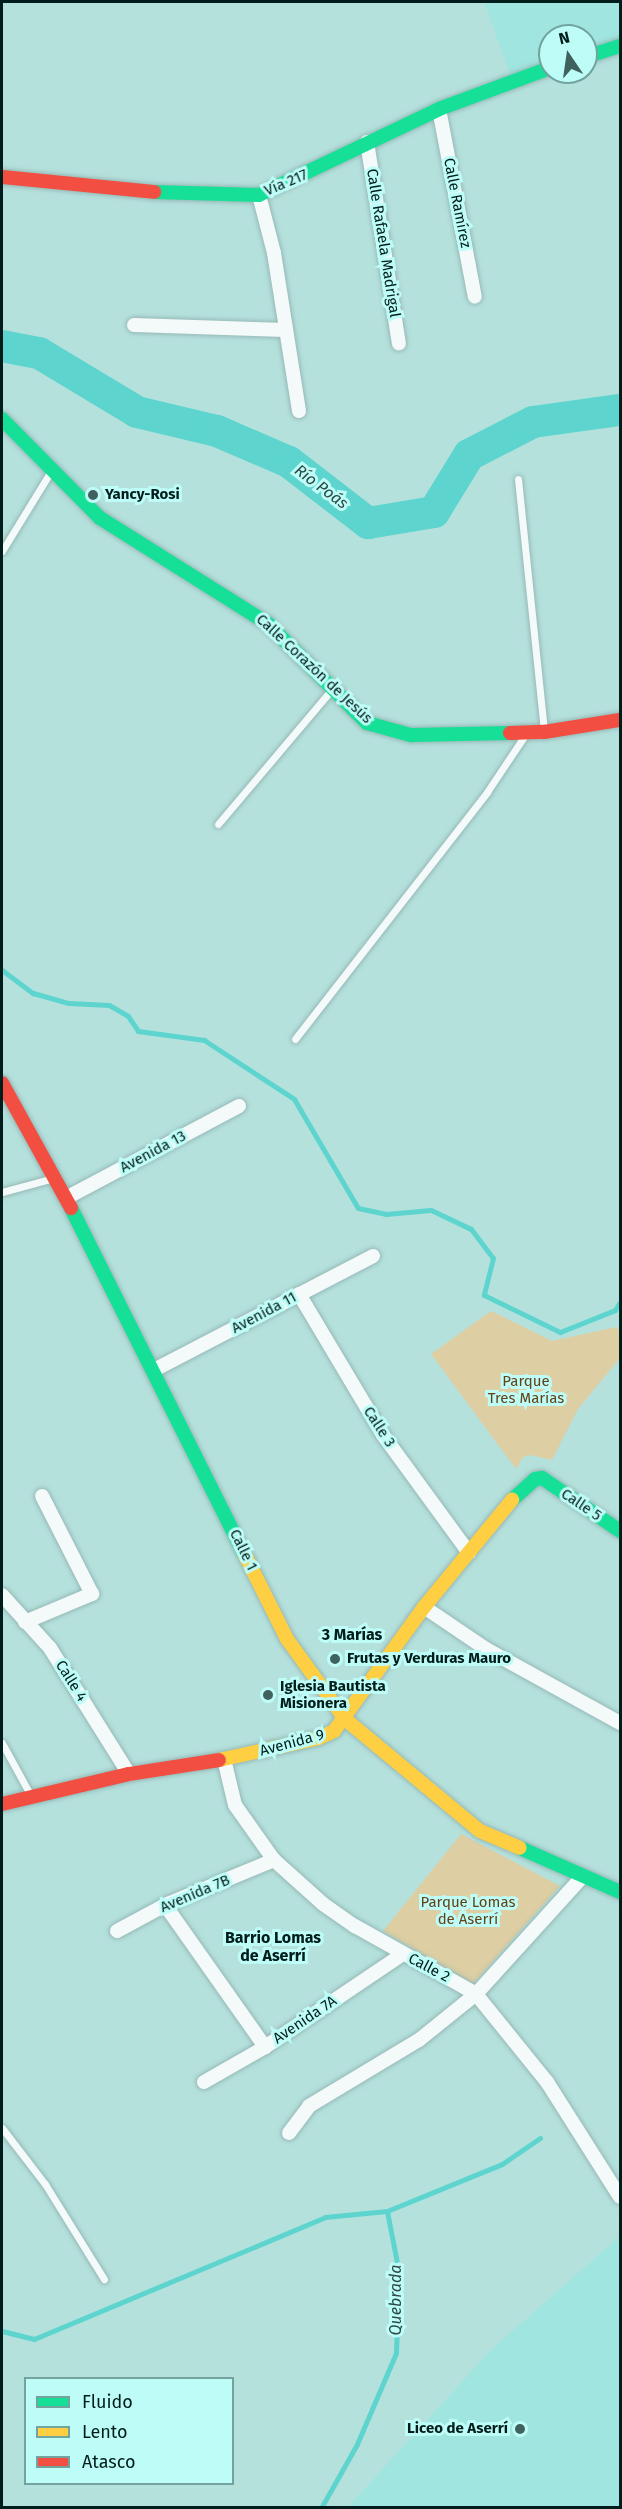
<!DOCTYPE html>
<meta charset="utf-8">
<style>
body{margin:0}
#map{position:relative;width:622px;height:2509px;overflow:hidden;background:#b5e1dd;font-family:"Fira Sans",sans-serif}
div>[style]{position:absolute}
.built>*{inset:0;background:#a0e5e0}
.green>*{inset:0;background:#ddcea3}
.stream>*{height:5px;margin:-2.5px;padding:0 2.5px;transform-origin:2.5px;border-radius:2.5px;background:#5dd5ce}
.river>*{height:32px;margin:-16px;padding:0 16px;transform-origin:16px;border-radius:16px;background:#5dd5ce}
.roads{filter:drop-shadow(0 0 2px #96b9b6) drop-shadow(0 0 2px #96b9b6)}
.lane>*{height:7px;margin:-3.5px;padding:0 3.5px;transform-origin:3.5px;border-radius:3.5px;background:#f4fafa}
.street>*{height:14px;margin:-7px;padding:0 7px;transform-origin:7px;border-radius:7px;background:#f4fafa}
.fast>*{height:14px;margin:-7px;padding:0 7px;transform-origin:7px;border-radius:7px;background:#16e098}
.slow>*{height:14px;margin:-7px;padding:0 7px;transform-origin:7px;border-radius:7px;background:#ffcf43}
.jam>*{height:14px;margin:-7px;padding:0 7px;transform-origin:7px;border-radius:7px;background:#f24e42}
.dots>*{width:16px;height:16px;translate:-50% -50%;box-sizing:border-box;border:3px solid #befdf7;border-radius:50%}
span{translate:-50% -50%;white-space:nowrap;text-align:center;line-height:1.15;-webkit-text-stroke:6px #befdf7;paint-order:stroke}
.street-label{font-size:15px;color:#001d1b}
.poi-label{font-size:15px;color:#001d1b;font-weight:700}
.left{translate:0 -50%;text-align:left}
.right{translate:-100% -50%;text-align:right}
.park-label{font-size:15px;color:#634217}
.water-label{font-size:16px;color:#2b4947;font-style:italic}
.neighbourhood-label{font-size:16px;color:#001d1b;font-weight:700}
.frame{position:absolute;inset:0;border:3px solid #001d1b;pointer-events:none}
.legend{position:absolute;left:24px;top:2377px;width:210px;height:108px;box-sizing:border-box;background:#befdf7;border:2px solid #72a39f;margin:0;padding:8px 10px;list-style:none;font-size:18px;color:#001d1b}
.legend li{display:flex;align-items:center;gap:12px;height:30px}
.legend b{width:30px;border:2px solid #72a39f}
.north{position:absolute;left:538px;top:24px;width:60px;height:60px;box-sizing:border-box;background:#befdf7;border:2px solid #72a39f;border-radius:50%;rotate:347deg;font-size:16px;font-weight:700;line-height:24px;text-align:center;color:#001d1b}
.north::after{content:'';display:block;margin:auto;width:21px;height:27px;background:#3f625f;clip-path:polygon(50% 0,100% 100%,50% 72%,0 100%)}
</style>
<div id="map">
<div class="built">
<i style="clip-path:polygon(484px 2px,620px 2px,620px 39px,586px 50px,586px 36px,550px 36px,550px 61px,510px 74px)"></i>
<i style="clip-path:polygon(620px 2236px,620px 2507px,348px 2507px,490px 2351px)"></i>
</div>
<div class="green">
<i style="clip-path:polygon(491px 1311px,552px 1341px,616px 1327px,620px 1332px,620px 1358px,578px 1409px,552px 1460px,530px 1455px,523px 1457px,516px 1469px,431px 1354px)"></i>
<i style="clip-path:polygon(461px 1834px,560px 1886px,473px 1984px,383px 1931px)"></i>
</div>
<div class="stream">
<i style="left:2px;top:970px;width:39px;rotate:37deg"></i>
<i style="left:33px;top:993px;width:37px;rotate:16deg"></i>
<i style="left:69px;top:1003px;width:40px;rotate:2.9deg"></i>
<i style="left:109px;top:1005px;width:22px;rotate:30deg"></i>
<i style="left:128px;top:1016px;width:18px;rotate:56deg"></i>
<i style="left:138px;top:1031px;width:67px;rotate:7.8deg"></i>
<i style="left:204px;top:1040px;width:108px;rotate:33.2deg"></i>
<i style="left:294px;top:1099px;width:126px;rotate:59.6deg"></i>
<i style="left:358px;top:1208px;width:29px;rotate:12deg"></i>
<i style="left:386px;top:1214px;width:45px;rotate:-5.1deg"></i>
<i style="left:431px;top:1210px;width:44px;rotate:25.4deg"></i>
<i style="left:471px;top:1229px;width:36px;rotate:53deg"></i>
<i style="left:493px;top:1258px;width:38px;rotate:104deg"></i>
<i style="left:484px;top:1295px;width:85px;rotate:26deg"></i>
<i style="left:560px;top:1332px;width:59px;rotate:-21.8deg"></i>
<i style="left:615px;top:1310px;width:9px;rotate:-58deg"></i>
<i style="left:2px;top:2331px;width:33px;rotate:14deg"></i>
<i style="left:34px;top:2339px;width:316px;rotate:-22.7deg"></i>
<i style="left:325px;top:2217px;width:62px;rotate:-5.5deg"></i>
<i style="left:321px;top:2508px;width:73px;rotate:-60.6deg"></i>
<i style="left:357px;top:2444px;width:99px;rotate:-66.8deg"></i>
<i style="left:396px;top:2353px;width:80px;rotate:-87.9deg"></i>
<i style="left:399px;top:2273px;width:63px;rotate:-101deg"></i>
<i style="left:387px;top:2211px;width:124px;rotate:-22.2deg"></i>
<i style="left:502px;top:2164px;width:46px;rotate:-34.4deg"></i>
</div>
<div class="river">
<i style="left:2px;top:346px;width:38px;rotate:11deg"></i>
<i style="left:39px;top:353px;width:114px;rotate:31deg"></i>
<i style="left:137px;top:412px;width:82px;rotate:13.4deg"></i>
<i style="left:217px;top:431px;width:78px;rotate:23.3deg"></i>
<i style="left:289px;top:462px;width:100px;rotate:37.7deg"></i>
<i style="left:368px;top:523px;width:67px;rotate:-9.5deg"></i>
<i style="left:434px;top:512px;width:67px;rotate:-58.4deg"></i>
<i style="left:469px;top:455px;width:72px;rotate:-27.3deg"></i>
<i style="left:533px;top:422px;width:88px;rotate:-7.9deg"></i>
</div>
<div class="roads">
<div class="lane">
<i style="left:518px;top:479px;width:253px;rotate:84.1deg"></i>
<i style="left:2px;top:551px;width:94px;rotate:-58.5deg"></i>
<i style="left:218px;top:824px;width:178px;rotate:-49.8deg"></i>
<i style="left:295px;top:1039px;width:313px;rotate:-52.1deg"></i>
<i style="left:487px;top:792px;width:69px;rotate:-56.3deg"></i>
<i style="left:2px;top:1192px;width:54px;rotate:-15.1deg"></i>
<i style="left:2px;top:1743px;width:60px;rotate:61.3deg"></i>
<i style="left:2px;top:2128px;width:71px;rotate:52.5deg"></i>
<i style="left:45px;top:2184px;width:112px;rotate:58.2deg"></i>
</div>
<div class="street">
<i style="left:439px;top:109px;width:191px;rotate:79.2deg"></i>
<i style="left:367px;top:142px;width:204px;rotate:81deg"></i>
<i style="left:259px;top:195px;width:60px;rotate:75.5deg"></i>
<i style="left:274px;top:253px;width:160px;rotate:81deg"></i>
<i style="left:134px;top:325px;width:151px;rotate:1.9deg"></i>
<i style="left:66px;top:1198px;width:196px;rotate:-28deg"></i>
<i style="left:299px;top:1294px;width:164px;rotate:59.2deg"></i>
<i style="left:383px;top:1435px;width:146px;rotate:53.9deg"></i>
<i style="left:154px;top:1370px;width:247px;rotate:-27.5deg"></i>
<i style="left:2px;top:1595px;width:72px;rotate:47.8deg"></i>
<i style="left:50px;top:1648px;width:149px;rotate:57.9deg"></i>
<i style="left:424px;top:1607px;width:75px;rotate:34.1deg"></i>
<i style="left:486px;top:1649px;width:153px;rotate:28.9deg"></i>
<i style="left:25px;top:1622px;width:73px;rotate:-22.7deg"></i>
<i style="left:92px;top:1594px;width:110px;rotate:-117deg"></i>
<i style="left:224px;top:1759px;width:47px;rotate:76.6deg"></i>
<i style="left:235px;top:1805px;width:67px;rotate:54.7deg"></i>
<i style="left:274px;top:1860px;width:66px;rotate:41.9deg"></i>
<i style="left:323px;top:1904px;width:39px;rotate:35deg"></i>
<i style="left:355px;top:1926px;width:139px;rotate:29.3deg"></i>
<i style="left:476px;top:1994px;width:113px;rotate:51.1deg"></i>
<i style="left:547px;top:2082px;width:136px;rotate:57.6deg"></i>
<i style="left:165px;top:1905px;width:174px;rotate:54.8deg"></i>
<i style="left:117px;top:1931px;width:55px;rotate:-28.4deg"></i>
<i style="left:165px;top:1905px;width:118px;rotate:-22.4deg"></i>
<i style="left:204px;top:2082px;width:70px;rotate:-29.8deg"></i>
<i style="left:265px;top:2047px;width:166px;rotate:-34deg"></i>
<i style="left:289px;top:2133px;width:34px;rotate:-53deg"></i>
<i style="left:309px;top:2106px;width:128px;rotate:-31deg"></i>
<i style="left:419px;top:2040px;width:73px;rotate:-38.9deg"></i>
<i style="left:476px;top:1994px;width:156px;rotate:-47.8deg"></i>
</div>
<div class="fast">
<i style="left:586px;top:57px;width:36px;rotate:-18deg"></i>
<i style="left:154px;top:192px;width:105px;rotate:1.6deg"></i>
<i style="left:259px;top:195px;width:199px;rotate:-25.5deg"></i>
<i style="left:439px;top:109px;width:118px;rotate:-20.3deg"></i>
<i style="left:2px;top:419px;width:139px;rotate:45.3deg"></i>
<i style="left:100px;top:518px;width:199px;rotate:32.2deg"></i>
<i style="left:268px;top:624px;width:140px;rotate:45deg"></i>
<i style="left:367px;top:723px;width:46px;rotate:15.3deg"></i>
<i style="left:411px;top:735px;width:99px;rotate:-1.2deg"></i>
<i style="left:71px;top:1208px;width:388px;rotate:63.4deg"></i>
<i style="left:512px;top:1500px;width:31px;rotate:-42deg"></i>
<i style="left:535px;top:1479px;width:7px;rotate:-8deg"></i>
<i style="left:542px;top:1478px;width:94px;rotate:34.2deg"></i>
<i style="left:520px;top:1848px;width:109px;rotate:23.7deg"></i>
</div>
<div class="slow">
<i style="left:245px;top:1555px;width:94px;rotate:63.4deg"></i>
<i style="left:287px;top:1639px;width:99px;rotate:54.1deg"></i>
<i style="left:345px;top:1719px;width:175px;rotate:39.7deg"></i>
<i style="left:480px;top:1831px;width:43px;rotate:23deg"></i>
<i style="left:219px;top:1760px;width:102px;rotate:-12.4deg"></i>
<i style="left:319px;top:1738px;width:17px;rotate:-25deg"></i>
<i style="left:334px;top:1731px;width:153px;rotate:-54deg"></i>
<i style="left:424px;top:1607px;width:139px;rotate:-50.6deg"></i>
</div>
<div class="jam">
<i style="left:2px;top:177px;width:153px;rotate:5.6deg"></i>
<i style="left:510px;top:733px;width:34px;rotate:-2deg"></i>
<i style="left:544px;top:732px;width:77px;rotate:-9deg"></i>
<i style="left:2px;top:1083px;width:143px;rotate:61.1deg"></i>
<i style="left:2px;top:1804px;width:130px;rotate:-13.3deg"></i>
<i style="left:129px;top:1774px;width:91px;rotate:-8.8deg"></i>
</div>
</div>
<div class="dots">
<i style="left:93px;top:495px;background:#3f625f"></i>
<i style="left:335px;top:1659px;background:#3f625f"></i>
<i style="left:268px;top:1695px;background:#3f625f"></i>
<i style="left:520px;top:2429px;background:#3f625f"></i>
</div>
<div class="street-label">
<span style="left:286px;top:183px;rotate:-23deg">Vía 217</span>
<span style="left:457px;top:203px;rotate:79deg">Calle Ramírez</span>
<span style="left:383px;top:243px;rotate:81deg">Calle Rafaela Madrigal</span>
<span style="left:314px;top:669px;rotate:43deg">Calle Corazón de Jesús</span>
<span style="left:153px;top:1152px;rotate:-28deg">Avenida 13</span>
<span style="left:264px;top:1313px;rotate:-28deg">Avenida 11</span>
<span style="left:379px;top:1427px;rotate:57deg">Calle 3</span>
<span style="left:581px;top:1505px;rotate:34deg">Calle 5</span>
<span style="left:243px;top:1550px;rotate:64deg">Calle 1</span>
<span style="left:71px;top:1681px;rotate:58deg">Calle 4</span>
<span style="left:292px;top:1743px;rotate:-15deg">Avenida 9</span>
<span style="left:195px;top:1894px;rotate:-23deg">Avenida 7B</span>
<span style="left:429px;top:1968px;rotate:28deg">Calle 2</span>
<span style="left:305px;top:2020px;rotate:-34deg">Avenida 7A</span>
</div>
<div class="poi-label">
<span class="left" style="left:105px;top:495px">Yancy-Rosi</span>
<span class="left" style="left:347px;top:1659px">Frutas y Verduras Mauro</span>
<span class="left" style="left:280px;top:1695px">Iglesia Bautista<br>Misionera</span>
<span class="right" style="left:508px;top:2429px">Liceo de Aserrí</span>
</div>
<div class="park-label">
<span style="left:526px;top:1390px">Parque<br>Tres Marías</span>
<span style="left:468px;top:1911px">Parque Lomas<br>de Aserrí</span>
</div>
<div class="water-label">
<span style="left:321px;top:487px;rotate:37deg">Río Poás</span>
<span style="left:396px;top:2300px;rotate:-90deg">Quebrada</span>
</div>
<div class="neighbourhood-label">
<span style="left:352px;top:1635px">3 Marías</span>
<span style="left:273px;top:1947px">Barrio Lomas<br>de Aserrí</span>
</div>
<div class="frame"></div>
<ul class="legend">
<li><b style="height:8px;background:#16e098"></b>Fluido</li>
<li><b style="height:8px;background:#ffcf43"></b>Lento</li>
<li><b style="height:8px;background:#f24e42"></b>Atasco</li>
</ul>
<div class="north">N</div>
</div>
